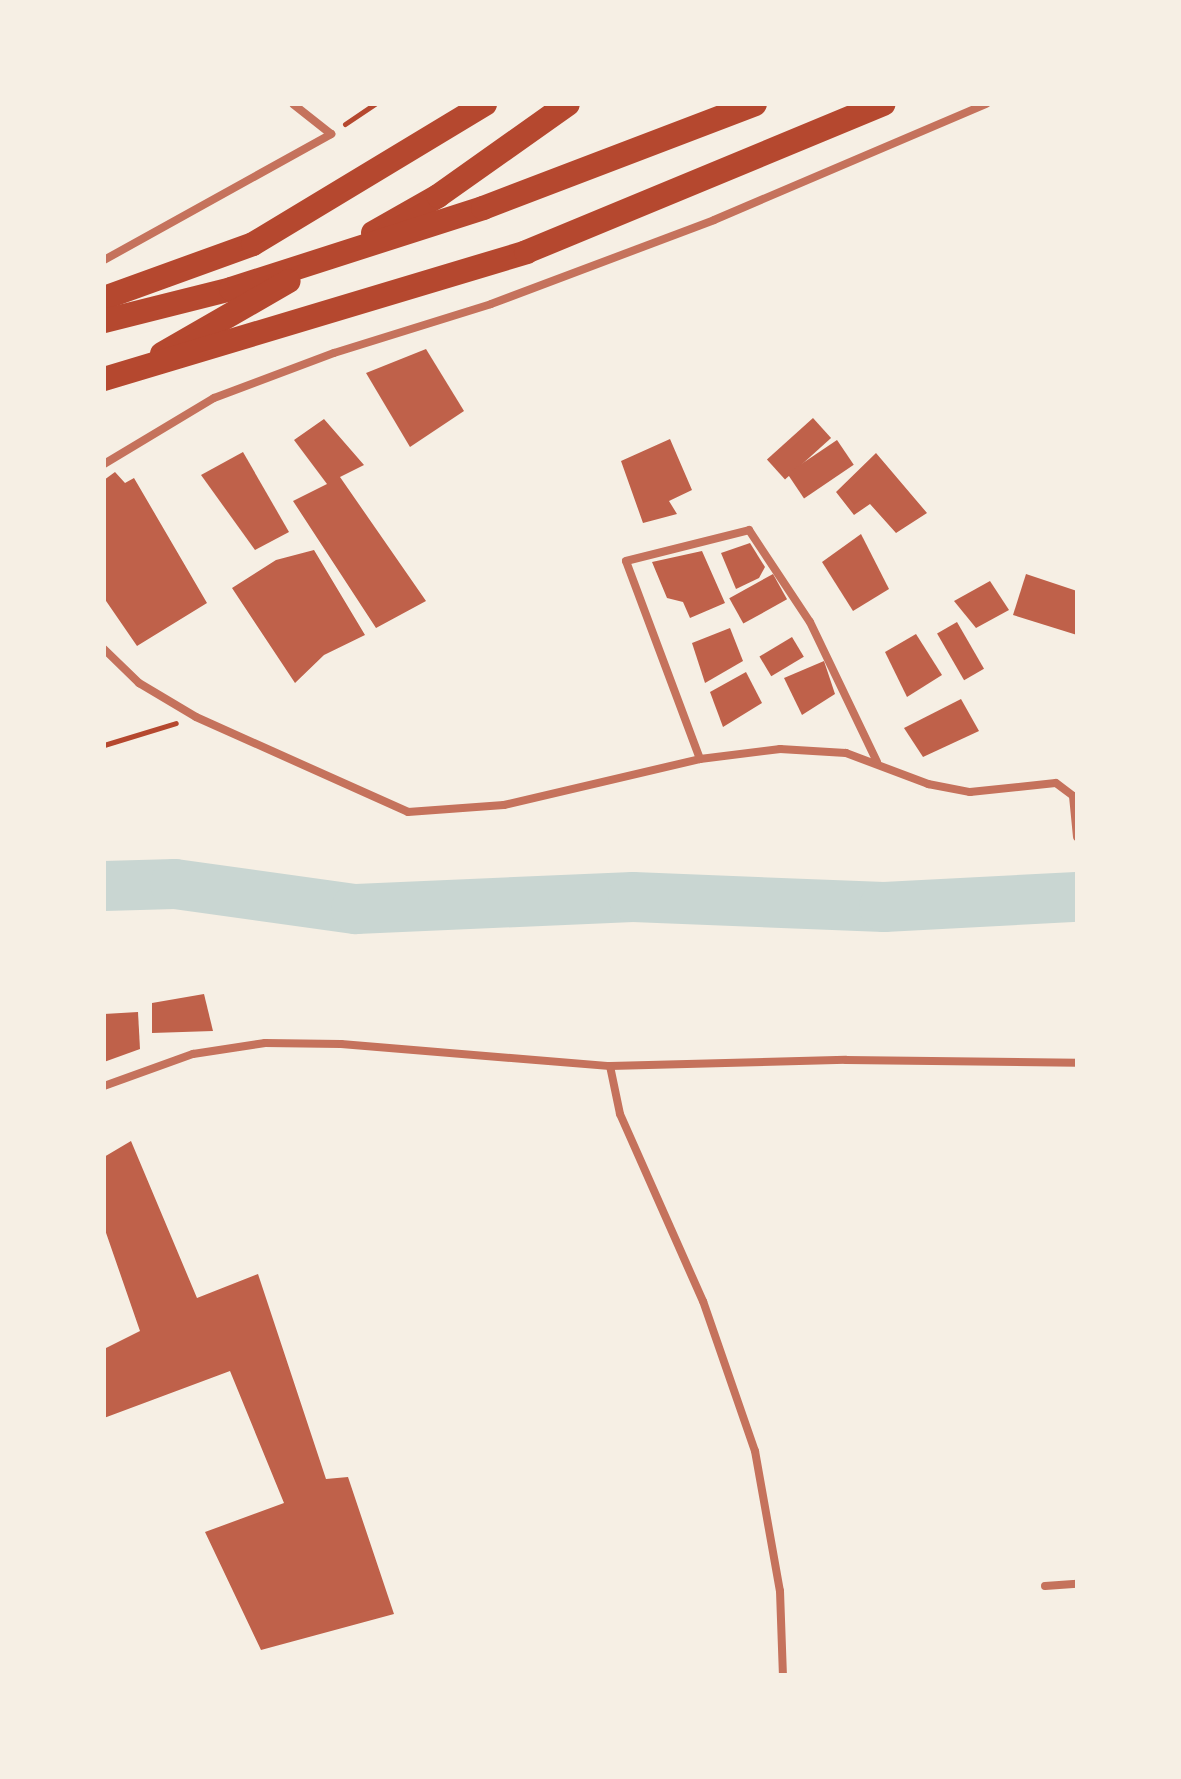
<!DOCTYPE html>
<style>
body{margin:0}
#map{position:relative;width:1181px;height:1779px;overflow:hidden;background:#f6efe4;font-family:"PT Sans Narrow",sans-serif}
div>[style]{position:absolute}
.river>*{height:50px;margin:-25px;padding:0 25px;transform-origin:25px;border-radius:25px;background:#c9d6d2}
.building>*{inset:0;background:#bf614a;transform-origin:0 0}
.path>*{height:5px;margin:-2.5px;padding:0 2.5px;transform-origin:2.5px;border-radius:2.5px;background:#b5482f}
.minor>*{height:8px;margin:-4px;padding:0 4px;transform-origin:4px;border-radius:4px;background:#c5725c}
.motorway>*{height:24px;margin:-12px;padding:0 12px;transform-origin:12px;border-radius:12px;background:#b5482f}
span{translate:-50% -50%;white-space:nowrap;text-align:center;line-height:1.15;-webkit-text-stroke:7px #f6efe4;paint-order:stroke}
.frame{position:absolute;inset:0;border:106px solid #f6efe4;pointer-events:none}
</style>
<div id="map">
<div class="river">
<i style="left:104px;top:886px;width:71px;rotate:-1.6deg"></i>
<i style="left:175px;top:884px;width:183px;rotate:7.9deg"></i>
<i style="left:356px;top:909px;width:277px;rotate:-2.5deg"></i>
<i style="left:633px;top:897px;width:251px;rotate:2.3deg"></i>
<i style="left:884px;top:907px;width:193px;rotate:-3deg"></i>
</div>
<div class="building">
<i style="clip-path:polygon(426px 349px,464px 411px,410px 447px,366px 373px)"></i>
<i style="left:813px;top:418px;width:27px;height:62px;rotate:48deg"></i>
<i style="clip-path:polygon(324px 419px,364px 465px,340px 477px,426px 601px,376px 628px,293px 501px,327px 484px,294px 440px)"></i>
<i style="clip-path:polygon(670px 439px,692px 490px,669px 501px,677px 514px,643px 523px,621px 461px)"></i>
<i style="left:837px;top:440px;width:30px;height:60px;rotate:56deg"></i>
<i style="clip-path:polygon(243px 452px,289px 532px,255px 550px,201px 475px)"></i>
<i style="clip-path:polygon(876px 453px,927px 513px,896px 533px,870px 504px,854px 515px,836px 492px)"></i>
<i style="clip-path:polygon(115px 472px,125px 483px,134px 478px,207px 603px,137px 646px,104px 598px,104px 480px)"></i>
<i style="clip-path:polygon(861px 534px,889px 589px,853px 611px,822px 562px)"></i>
<i style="clip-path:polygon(750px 543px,765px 567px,759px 578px,736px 589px,721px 553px)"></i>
<i style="clip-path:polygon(314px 550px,365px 635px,324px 655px,295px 683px,232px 588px,276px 560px)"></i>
<i style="clip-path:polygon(702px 551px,725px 603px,690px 618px,683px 602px,667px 598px,652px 562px)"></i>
<i style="left:773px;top:574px;width:29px;height:50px;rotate:61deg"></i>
<i style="clip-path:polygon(1026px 574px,1077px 591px,1077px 635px,1013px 615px)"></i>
<i style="clip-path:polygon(990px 581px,1009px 610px,976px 628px,954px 601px)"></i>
<i style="left:957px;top:622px;width:54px;height:23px;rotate:60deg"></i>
<i style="clip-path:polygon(730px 628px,743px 661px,705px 683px,692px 643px)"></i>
<i style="clip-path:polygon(916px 634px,942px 675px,907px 697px,885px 652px)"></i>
<i style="left:792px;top:637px;width:23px;height:38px;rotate:59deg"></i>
<i style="clip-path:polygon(824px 661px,835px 694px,802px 715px,784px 678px)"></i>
<i style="clip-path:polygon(746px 672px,762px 703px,723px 727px,710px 692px)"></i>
<i style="clip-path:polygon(961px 699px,979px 731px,923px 757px,904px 728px)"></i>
<i style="clip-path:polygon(204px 994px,213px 1031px,152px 1033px,152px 1003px)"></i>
<i style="clip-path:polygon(138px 1012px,140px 1049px,104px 1062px,104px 1014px)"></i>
<i style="clip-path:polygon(131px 1141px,197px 1298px,258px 1274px,326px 1479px,348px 1477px,394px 1614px,261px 1650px,205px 1532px,284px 1503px,230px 1371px,104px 1418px,104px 1349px,140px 1331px,104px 1227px,104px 1157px)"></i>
</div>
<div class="path">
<i style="left:345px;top:124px;width:36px;rotate:-34deg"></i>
<i style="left:104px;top:745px;width:75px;rotate:-17deg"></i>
</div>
<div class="minor">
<i style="left:104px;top:260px;width:260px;rotate:-29deg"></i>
<i style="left:331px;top:134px;width:48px;rotate:-141.7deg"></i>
<i style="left:104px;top:464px;width:128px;rotate:-31deg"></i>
<i style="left:214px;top:398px;width:128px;rotate:-20.6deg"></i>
<i style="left:334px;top:353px;width:164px;rotate:-17.3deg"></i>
<i style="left:491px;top:304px;width:238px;rotate:-20.6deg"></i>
<i style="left:714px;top:220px;width:296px;rotate:-23.1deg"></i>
<i style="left:104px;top:649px;width:49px;rotate:44.2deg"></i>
<i style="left:139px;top:683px;width:66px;rotate:30.8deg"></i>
<i style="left:196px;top:717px;width:232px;rotate:24.1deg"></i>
<i style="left:408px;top:812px;width:96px;rotate:-4.2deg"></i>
<i style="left:504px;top:805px;width:201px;rotate:-13.2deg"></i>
<i style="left:700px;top:759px;width:81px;rotate:-7.1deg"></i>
<i style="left:780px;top:749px;width:66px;rotate:3.5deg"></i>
<i style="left:846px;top:753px;width:88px;rotate:20.7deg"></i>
<i style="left:928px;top:784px;width:43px;rotate:10.8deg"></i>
<i style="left:970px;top:792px;width:86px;rotate:-6deg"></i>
<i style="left:1056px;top:783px;width:21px;rotate:37deg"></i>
<i style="left:1073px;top:796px;width:41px;rotate:84.4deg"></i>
<i style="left:700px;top:759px;width:211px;rotate:-110.5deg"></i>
<i style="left:626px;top:561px;width:127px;rotate:-14.1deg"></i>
<i style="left:749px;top:530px;width:110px;rotate:56.5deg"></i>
<i style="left:810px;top:622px;width:155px;rotate:64.4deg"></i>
<i style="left:610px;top:1066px;width:49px;rotate:78.2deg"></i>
<i style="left:620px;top:1114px;width:205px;rotate:66.1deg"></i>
<i style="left:703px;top:1301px;width:159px;rotate:70.9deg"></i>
<i style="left:755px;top:1451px;width:142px;rotate:79.9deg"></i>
<i style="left:780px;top:1591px;width:84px;rotate:88deg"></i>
<i style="left:104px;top:1086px;width:95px;rotate:-19.8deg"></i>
<i style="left:193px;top:1054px;width:73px;rotate:-8.7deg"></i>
<i style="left:265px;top:1043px;width:76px;rotate:0.8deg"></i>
<i style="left:341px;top:1044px;width:270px;rotate:4.7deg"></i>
<i style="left:610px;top:1066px;width:236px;rotate:-1.5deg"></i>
<i style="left:846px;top:1060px;width:231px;rotate:0.7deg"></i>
<i style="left:1045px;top:1586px;width:32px;rotate:-4deg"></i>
</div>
<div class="motorway">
<i style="left:373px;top:233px;width:75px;rotate:-29.6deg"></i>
<i style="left:438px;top:196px;width:159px;rotate:-35.3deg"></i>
<i style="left:104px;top:298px;width:158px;rotate:-19.9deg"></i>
<i style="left:253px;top:244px;width:271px;rotate:-31.1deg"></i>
<i style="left:104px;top:321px;width:131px;rotate:-14.1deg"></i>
<i style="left:231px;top:289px;width:265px;rotate:-17.8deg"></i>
<i style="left:483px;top:208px;width:291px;rotate:-20.9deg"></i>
<i style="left:162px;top:354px;width:146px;rotate:-29.9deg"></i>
<i style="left:104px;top:379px;width:441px;rotate:-16.7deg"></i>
<i style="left:526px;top:252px;width:387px;rotate:-22.5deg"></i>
</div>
<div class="frame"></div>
</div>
